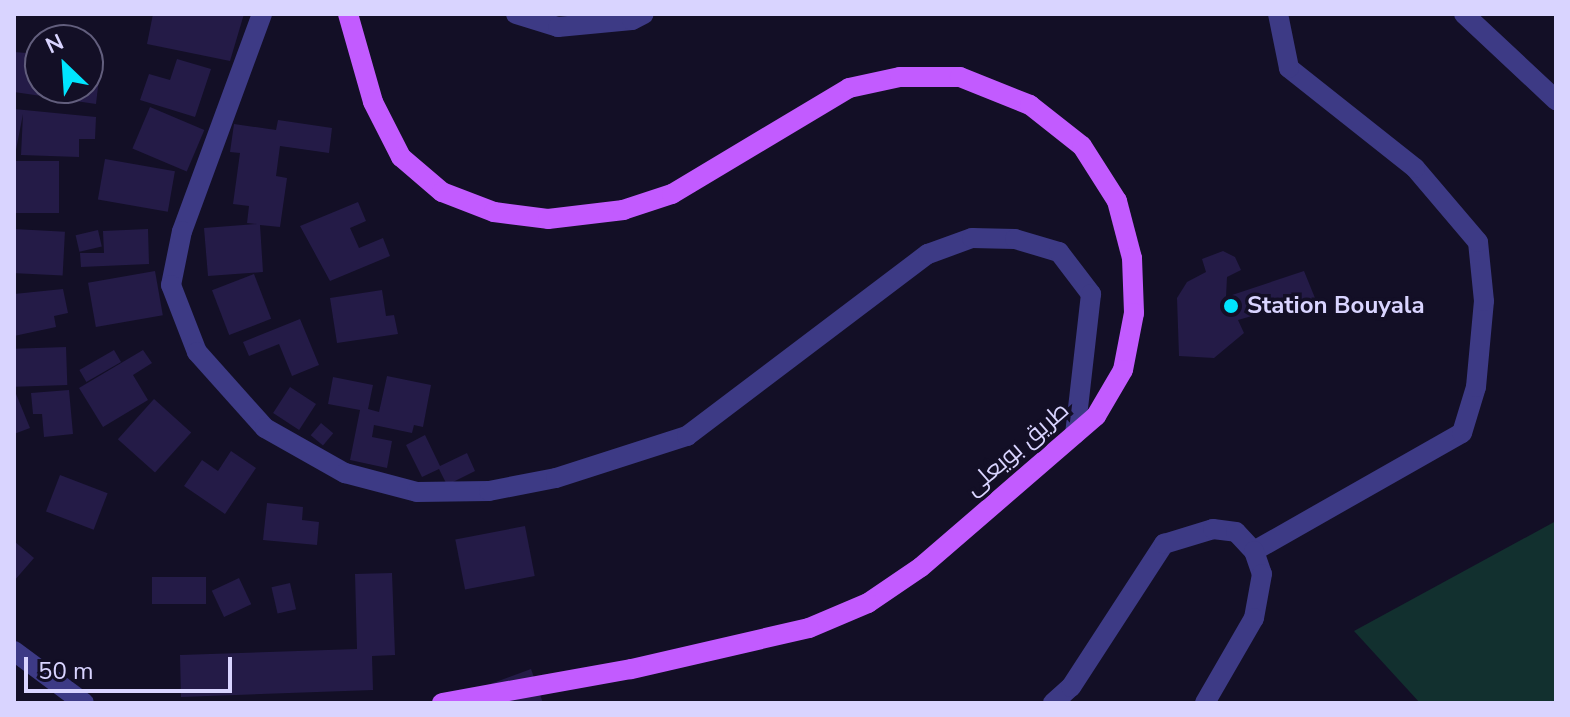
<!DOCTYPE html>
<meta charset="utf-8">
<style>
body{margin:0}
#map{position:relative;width:1570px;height:717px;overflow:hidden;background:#130f26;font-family:"Nunito Sans",Cairo,sans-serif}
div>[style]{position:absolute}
.green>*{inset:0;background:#12302f}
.building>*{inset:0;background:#241b47;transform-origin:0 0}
.minor>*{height:20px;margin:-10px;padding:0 10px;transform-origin:10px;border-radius:10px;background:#3d3a85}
.major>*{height:20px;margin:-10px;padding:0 10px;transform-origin:10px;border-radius:10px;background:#c25bff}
.dots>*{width:22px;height:22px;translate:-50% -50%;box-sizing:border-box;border:4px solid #130f26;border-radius:50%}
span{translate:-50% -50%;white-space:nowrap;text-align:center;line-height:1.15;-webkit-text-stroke:7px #130f26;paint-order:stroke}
.poi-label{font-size:24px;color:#d9d4ff;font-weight:700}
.left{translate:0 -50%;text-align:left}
.street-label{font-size:24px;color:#d9d4ff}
.frame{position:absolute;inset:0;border:16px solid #d9d4ff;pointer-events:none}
.north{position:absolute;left:24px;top:24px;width:80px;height:80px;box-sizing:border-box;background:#130f26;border:2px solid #625e7d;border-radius:50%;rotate:335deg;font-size:22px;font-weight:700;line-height:32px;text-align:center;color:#d9d4ff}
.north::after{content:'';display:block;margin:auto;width:28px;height:36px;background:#00e5ff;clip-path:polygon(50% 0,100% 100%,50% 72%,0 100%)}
.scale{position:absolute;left:24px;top:657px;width:208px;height:36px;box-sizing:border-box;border:4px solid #d9d4ff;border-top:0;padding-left:10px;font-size:24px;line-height:28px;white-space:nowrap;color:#d9d4ff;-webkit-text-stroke:6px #130f26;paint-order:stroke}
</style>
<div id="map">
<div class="green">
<i style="clip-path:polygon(1556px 521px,1556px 703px,1420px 703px,1354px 631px)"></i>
</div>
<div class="building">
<i style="clip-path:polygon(153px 14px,244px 14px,230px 61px,147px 44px)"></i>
<i style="clip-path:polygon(14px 52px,40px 54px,40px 88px,88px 88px,88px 60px,101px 61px,96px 104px,14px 92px)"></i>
<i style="clip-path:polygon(177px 59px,211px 69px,195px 117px,140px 100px,149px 74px,170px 80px)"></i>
<i style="left:150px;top:107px;width:59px;height:45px;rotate:23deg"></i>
<i style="clip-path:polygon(14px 109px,96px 117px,95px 139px,79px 139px,79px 157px,21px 155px,23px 114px,14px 160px)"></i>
<i style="clip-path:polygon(278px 120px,332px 128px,329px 153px,280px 146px,276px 176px,287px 178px,280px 227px,260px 225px,263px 272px,208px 276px,204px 228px,257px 224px,247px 223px,249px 206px,233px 204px,240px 153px,230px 152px,234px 124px,276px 130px)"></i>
<i style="left:105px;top:159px;width:71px;height:41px;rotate:10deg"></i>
<i style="left:14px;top:161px;width:45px;height:52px"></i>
<i style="clip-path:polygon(358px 202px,366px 221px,350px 228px,359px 248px,383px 238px,390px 256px,330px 281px,300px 226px)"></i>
<i style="left:14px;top:229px;width:51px;height:44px;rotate:3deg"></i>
<i style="clip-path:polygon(148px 229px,149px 264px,81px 267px,80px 253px,104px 253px,103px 231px)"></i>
<i style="left:98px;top:230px;width:17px;height:23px;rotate:77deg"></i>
<i style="clip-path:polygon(1223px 251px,1235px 257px,1241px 270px,1227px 277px,1226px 297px,1304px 271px,1315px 298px,1238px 320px,1244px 333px,1214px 358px,1179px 356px,1177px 298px,1187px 282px,1206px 272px,1202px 259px)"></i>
<i style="left:155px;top:271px;width:45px;height:68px;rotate:80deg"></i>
<i style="left:254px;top:274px;width:48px;height:45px;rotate:69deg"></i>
<i style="clip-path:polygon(63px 289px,68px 313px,54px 316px,56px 327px,14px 336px,14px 294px)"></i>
<i style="clip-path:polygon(382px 290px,386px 316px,394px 315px,398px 334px,337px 343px,330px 298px)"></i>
<i style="clip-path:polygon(300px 319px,319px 365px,292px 376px,279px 344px,249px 356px,243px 342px)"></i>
<i style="left:66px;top:347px;width:38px;height:52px;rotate:88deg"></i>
<i style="left:114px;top:350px;width:14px;height:40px;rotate:60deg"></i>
<i style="clip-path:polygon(143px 350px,152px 363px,133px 375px,148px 400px,103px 427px,79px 388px)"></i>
<i style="clip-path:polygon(387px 376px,431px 385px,423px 427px,414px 425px,412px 433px,374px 425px,372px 437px,392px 441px,387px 468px,350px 460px,360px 410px,328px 404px,333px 377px,373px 385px,368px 409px,379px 412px)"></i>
<i style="left:290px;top:387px;width:31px;height:31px;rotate:33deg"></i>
<i style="clip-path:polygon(14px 389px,30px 428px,14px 434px)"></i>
<i style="clip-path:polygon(69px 390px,73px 434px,44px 437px,42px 414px,33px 414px,31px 393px)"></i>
<i style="left:154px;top:399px;width:50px;height:54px;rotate:42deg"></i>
<i style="left:321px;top:423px;width:16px;height:16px;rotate:40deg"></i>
<i style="clip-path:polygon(425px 435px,440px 466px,467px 453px,475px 471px,447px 485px,439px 469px,422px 477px,406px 445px)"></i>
<i style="clip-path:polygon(231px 451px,256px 468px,225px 514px,184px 486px,202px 460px,218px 471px)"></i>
<i style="left:60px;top:475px;width:51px;height:39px;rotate:21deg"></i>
<i style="clip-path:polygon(267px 503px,303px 507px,302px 520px,319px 522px,317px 545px,263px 540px)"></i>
<i style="left:525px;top:526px;width:51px;height:71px;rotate:79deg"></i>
<i style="clip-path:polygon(14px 541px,34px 558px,14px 581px)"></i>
<i style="clip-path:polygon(392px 573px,395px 655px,372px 656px,373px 690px,181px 697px,180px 655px,357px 649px,355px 574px)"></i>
<i style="left:152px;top:577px;width:54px;height:27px"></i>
<i style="left:239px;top:578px;width:29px;height:30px;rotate:65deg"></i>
<i style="left:290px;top:583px;width:27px;height:19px;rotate:77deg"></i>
<i style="clip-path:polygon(531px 669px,543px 703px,466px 703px,463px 694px)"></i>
</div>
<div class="minor">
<i style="left:262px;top:14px;width:231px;rotate:110.2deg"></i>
<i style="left:182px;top:231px;width:55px;rotate:101.5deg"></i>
<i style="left:171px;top:285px;width:72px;rotate:68.8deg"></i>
<i style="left:197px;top:352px;width:102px;rotate:48.2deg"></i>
<i style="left:265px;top:428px;width:92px;rotate:29.4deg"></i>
<i style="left:345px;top:473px;width:74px;rotate:14.8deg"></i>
<i style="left:417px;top:492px;width:72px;rotate:-0.8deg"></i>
<i style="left:489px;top:491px;width:68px;rotate:-11deg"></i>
<i style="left:556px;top:478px;width:138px;rotate:-17.8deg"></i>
<i style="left:687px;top:436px;width:302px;rotate:-37.1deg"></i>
<i style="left:928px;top:254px;width:47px;rotate:-20deg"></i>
<i style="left:972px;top:238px;width:43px;rotate:1.3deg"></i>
<i style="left:1015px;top:239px;width:46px;rotate:16.5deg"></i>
<i style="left:1059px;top:252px;width:53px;rotate:52.7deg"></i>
<i style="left:1091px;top:294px;width:141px;rotate:96.5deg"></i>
<i style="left:516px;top:14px;width:44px;rotate:17.2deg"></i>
<i style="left:558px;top:27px;width:74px;rotate:-5.4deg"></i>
<i style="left:632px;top:20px;width:13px;rotate:-27deg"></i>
<i style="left:1464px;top:14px;width:126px;rotate:43.1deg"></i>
<i style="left:1254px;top:551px;width:239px;rotate:-29.6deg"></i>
<i style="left:1462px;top:433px;width:48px;rotate:-73.1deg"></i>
<i style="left:1476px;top:387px;width:86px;rotate:-84.7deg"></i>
<i style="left:1484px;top:301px;width:59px;rotate:-95.8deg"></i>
<i style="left:1478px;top:242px;width:97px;rotate:-130.4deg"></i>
<i style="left:1415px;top:168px;width:161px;rotate:-141.6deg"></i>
<i style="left:1289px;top:68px;width:55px;rotate:-101.5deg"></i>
<i style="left:14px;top:651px;width:87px;rotate:36.6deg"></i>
<i style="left:1053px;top:703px;width:24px;rotate:-42deg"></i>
<i style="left:1071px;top:687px;width:171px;rotate:-57deg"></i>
<i style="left:1164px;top:544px;width:51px;rotate:-17deg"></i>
<i style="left:1213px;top:529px;width:23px;rotate:7deg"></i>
<i style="left:1236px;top:532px;width:26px;rotate:47deg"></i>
<i style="left:1254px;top:551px;width:24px;rotate:71deg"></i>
<i style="left:1262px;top:574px;width:45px;rotate:100.3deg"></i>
<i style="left:1254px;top:618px;width:98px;rotate:120deg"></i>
</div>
<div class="major">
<i style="left:348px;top:14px;width:91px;rotate:74.1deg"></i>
<i style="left:373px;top:102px;width:62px;rotate:63deg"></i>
<i style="left:401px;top:157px;width:54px;rotate:40.5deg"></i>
<i style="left:442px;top:192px;width:56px;rotate:21deg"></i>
<i style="left:494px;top:212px;width:54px;rotate:7.4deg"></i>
<i style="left:548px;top:219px;width:76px;rotate:-6.8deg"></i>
<i style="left:623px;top:210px;width:52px;rotate:-18.1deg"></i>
<i style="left:672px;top:194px;width:206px;rotate:-30.9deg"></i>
<i style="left:849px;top:88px;width:52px;rotate:-12.2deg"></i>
<i style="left:900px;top:77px;width:60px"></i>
<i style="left:960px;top:77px;width:75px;rotate:21.8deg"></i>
<i style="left:1030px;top:105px;width:66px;rotate:38.3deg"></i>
<i style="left:1082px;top:146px;width:65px;rotate:57.5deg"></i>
<i style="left:1117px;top:201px;width:59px;rotate:75.3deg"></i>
<i style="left:1132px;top:258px;width:55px;rotate:87.9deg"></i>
<i style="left:1134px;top:313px;width:58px;rotate:100.9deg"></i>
<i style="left:1123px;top:370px;width:53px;rotate:120.4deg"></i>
<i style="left:1096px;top:416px;width:231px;rotate:139.2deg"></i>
<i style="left:921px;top:567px;width:64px;rotate:145.8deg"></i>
<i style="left:868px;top:603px;width:64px;rotate:157deg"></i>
<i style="left:809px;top:628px;width:183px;rotate:167deg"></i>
<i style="left:631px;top:669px;width:192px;rotate:169.8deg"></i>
</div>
<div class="dots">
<i style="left:1231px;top:306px;background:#00e5ff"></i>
</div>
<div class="poi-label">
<span class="left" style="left:1247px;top:306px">Station Bouyala</span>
</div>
<div class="street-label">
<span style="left:1017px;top:449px;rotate:-41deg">طريق بويعلى</span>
</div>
<div class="frame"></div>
<div class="north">N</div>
<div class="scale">50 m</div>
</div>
